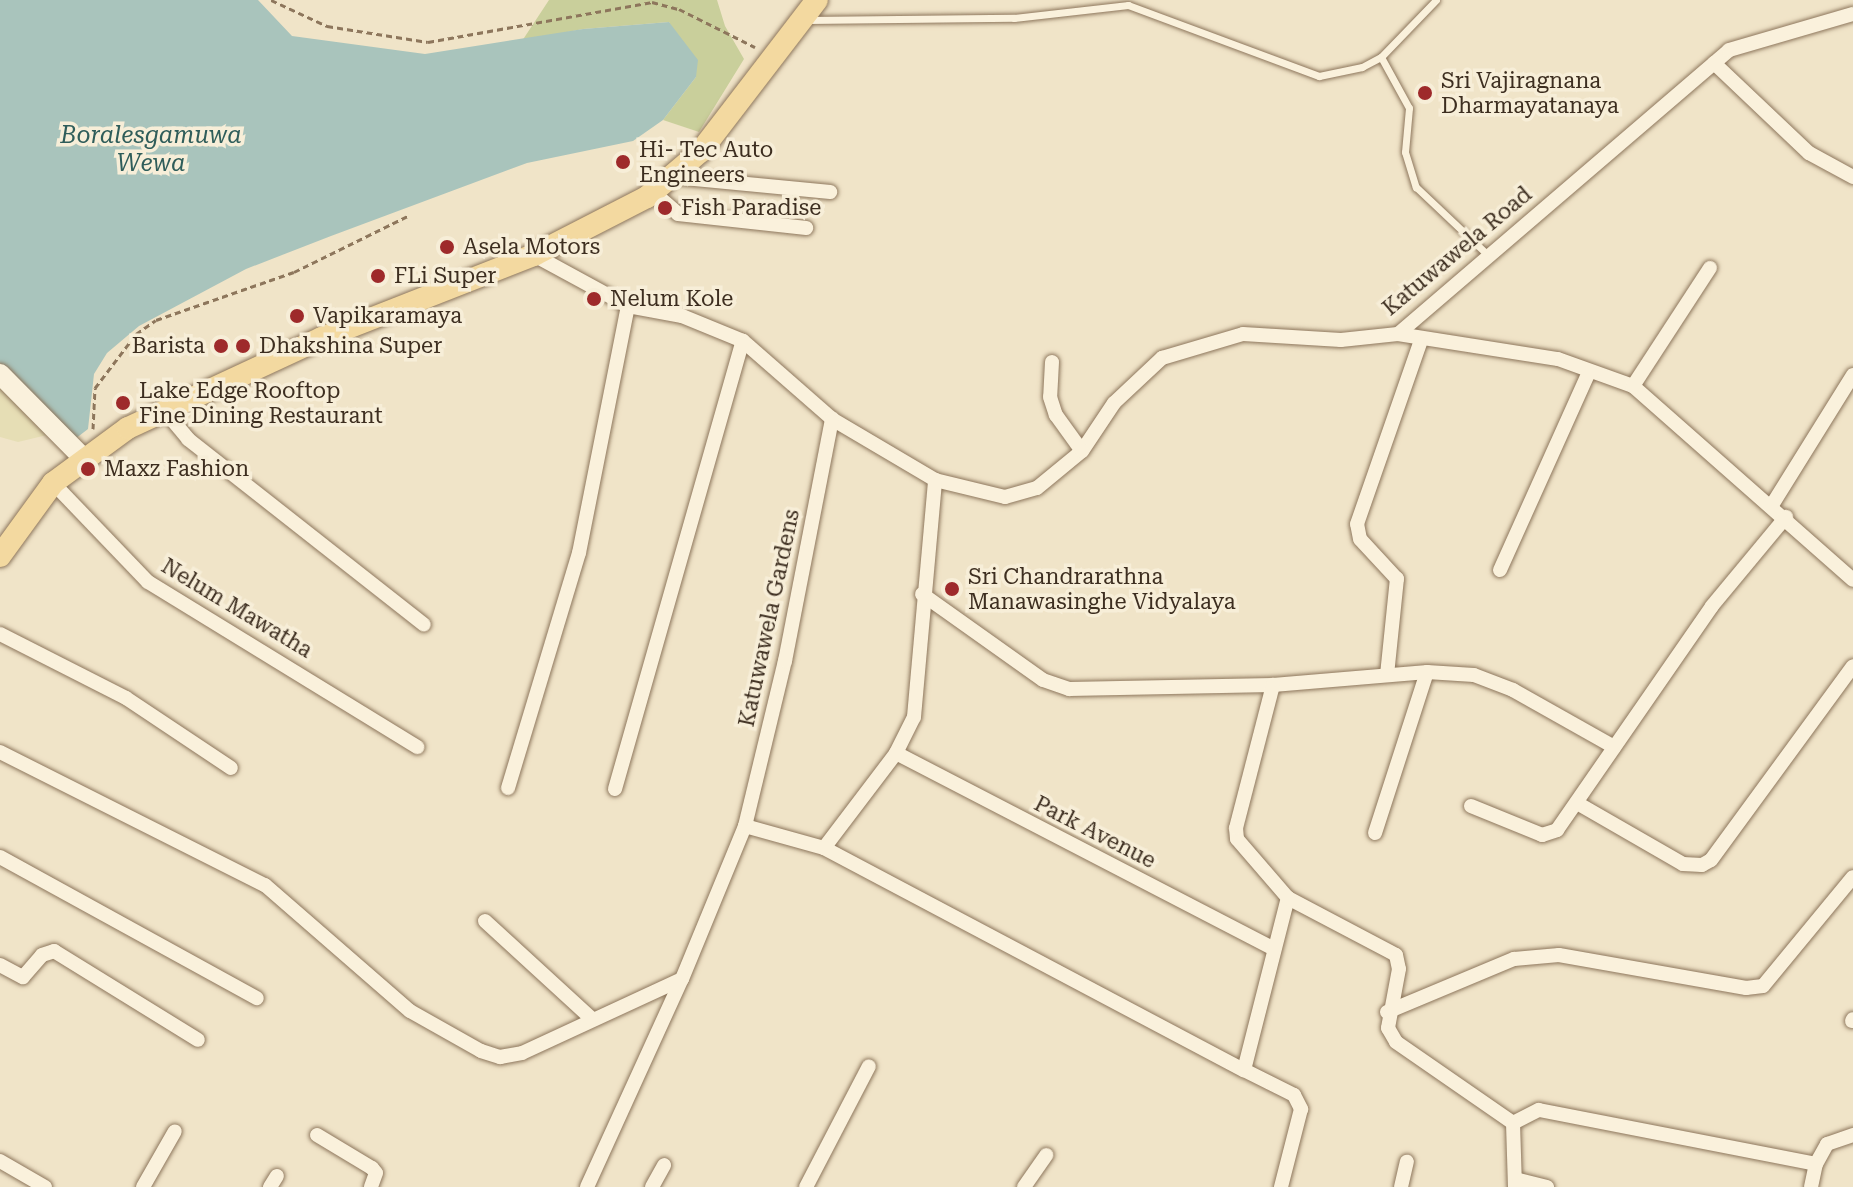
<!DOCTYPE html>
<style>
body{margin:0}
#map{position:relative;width:1853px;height:1187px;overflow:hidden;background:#f0e4c8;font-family:"Roboto Serif",serif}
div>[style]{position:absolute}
.farmland>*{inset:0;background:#e6deb5}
.green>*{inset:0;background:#c9cf9b}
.water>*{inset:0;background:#a9c4bc}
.path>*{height:3px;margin-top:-1.5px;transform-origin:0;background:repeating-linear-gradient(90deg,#8d765c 0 6px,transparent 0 10px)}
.roads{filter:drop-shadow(0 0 2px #8d765c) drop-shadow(0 0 2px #8d765c)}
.lane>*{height:7px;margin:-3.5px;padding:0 3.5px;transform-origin:3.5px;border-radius:3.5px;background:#faf1dc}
.street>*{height:14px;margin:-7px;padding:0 7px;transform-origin:7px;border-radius:7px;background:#faf1dc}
.secondary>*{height:20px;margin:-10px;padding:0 10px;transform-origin:10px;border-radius:10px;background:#faf1dc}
.primary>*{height:22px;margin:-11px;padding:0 11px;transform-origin:11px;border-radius:11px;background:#f3d9a0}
.dots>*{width:22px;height:22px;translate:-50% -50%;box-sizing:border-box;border:4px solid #f7eed8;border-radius:50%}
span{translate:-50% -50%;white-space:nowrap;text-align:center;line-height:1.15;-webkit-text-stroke:7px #f7eed8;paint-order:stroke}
.poi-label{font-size:22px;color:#3d2e20}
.left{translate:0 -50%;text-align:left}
.right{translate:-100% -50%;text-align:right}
.street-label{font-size:22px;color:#3d2e20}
.water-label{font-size:24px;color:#2f5d5a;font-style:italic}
</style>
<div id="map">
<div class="farmland">
<i style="clip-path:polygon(0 385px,47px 435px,18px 442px,0 437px)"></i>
</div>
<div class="green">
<i style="clip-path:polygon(549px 0,717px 0,725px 26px,744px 59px,699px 132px,663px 120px,696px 77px,669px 22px,583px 29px,522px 41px)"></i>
</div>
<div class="water">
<i style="clip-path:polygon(0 0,258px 0,292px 36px,425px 54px,583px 29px,669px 22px,698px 60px,696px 77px,663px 120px,633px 141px,527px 163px,331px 236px,246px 269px,139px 326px,107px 353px,94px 374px,88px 429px,75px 439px,0 363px)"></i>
</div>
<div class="path">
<i style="left:271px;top:0;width:62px;rotate:24.9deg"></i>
<i style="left:327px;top:26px;width:102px;rotate:9deg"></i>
<i style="left:428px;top:42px;width:228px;rotate:-10.1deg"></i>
<i style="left:652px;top:2px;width:28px;rotate:15deg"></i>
<i style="left:679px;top:9px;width:85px;rotate:26.6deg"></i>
<i style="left:93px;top:429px;width:41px;rotate:-87.2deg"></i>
<i style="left:95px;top:388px;width:68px;rotate:-52.8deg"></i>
<i style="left:136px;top:334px;width:24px;rotate:-35deg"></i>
<i style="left:156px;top:320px;width:146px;rotate:-19.2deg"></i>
<i style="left:294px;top:272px;width:127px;rotate:-26.2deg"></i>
</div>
<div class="roads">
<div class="lane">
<i style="left:807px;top:20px;width:207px;rotate:-0.6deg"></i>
<i style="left:1014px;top:18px;width:115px;rotate:-6.5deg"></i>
<i style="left:1128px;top:5px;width:204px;rotate:20.4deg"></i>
<i style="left:1319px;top:76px;width:44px;rotate:-11.8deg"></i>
<i style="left:1362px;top:67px;width:21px;rotate:-28deg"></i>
<i style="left:1381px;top:57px;width:79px;rotate:-46deg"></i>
<i style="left:1381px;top:57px;width:58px;rotate:61.2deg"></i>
<i style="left:1409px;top:108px;width:44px;rotate:95.2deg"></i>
<i style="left:1405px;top:152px;width:37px;rotate:73deg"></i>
<i style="left:1416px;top:187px;width:100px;rotate:43.4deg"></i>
</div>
<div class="street">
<i style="left:1714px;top:63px;width:131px;rotate:43.5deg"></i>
<i style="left:1809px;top:153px;width:50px;rotate:28.6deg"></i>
<i style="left:674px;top:177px;width:157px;rotate:5.5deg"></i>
<i style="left:653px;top:192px;width:33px;rotate:41deg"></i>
<i style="left:678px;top:214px;width:129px;rotate:6.2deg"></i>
<i style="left:534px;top:255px;width:107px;rotate:28.5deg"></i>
<i style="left:628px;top:306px;width:55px;rotate:10.5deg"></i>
<i style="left:682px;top:316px;width:66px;rotate:22.3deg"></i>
<i style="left:743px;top:341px;width:118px;rotate:41.2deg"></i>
<i style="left:832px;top:419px;width:120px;rotate:30.6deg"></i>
<i style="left:935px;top:480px;width:72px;rotate:13.7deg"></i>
<i style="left:1005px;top:497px;width:33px;rotate:-16deg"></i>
<i style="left:1037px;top:488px;width:58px;rotate:-39.4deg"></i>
<i style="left:1082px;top:451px;width:58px;rotate:-56.3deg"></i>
<i style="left:1114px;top:403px;width:66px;rotate:-43.2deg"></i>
<i style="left:1162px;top:358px;width:84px;rotate:-16.5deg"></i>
<i style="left:1243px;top:334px;width:98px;rotate:3.5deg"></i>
<i style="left:1341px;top:340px;width:57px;rotate:-6deg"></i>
<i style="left:1398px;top:334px;width:436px;rotate:-40.6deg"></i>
<i style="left:1729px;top:50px;width:129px;rotate:-16.2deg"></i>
<i style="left:1398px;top:334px;width:162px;rotate:8.9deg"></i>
<i style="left:1558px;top:359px;width:80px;rotate:19.8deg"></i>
<i style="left:1633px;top:386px;width:293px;rotate:41.4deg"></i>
<i style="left:1052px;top:362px;width:35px;rotate:93deg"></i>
<i style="left:1050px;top:397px;width:19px;rotate:72deg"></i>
<i style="left:1056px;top:415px;width:44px;rotate:54.2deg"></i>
<i style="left:1633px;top:386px;width:141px;rotate:-56.9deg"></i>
<i style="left:164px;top:410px;width:38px;rotate:50deg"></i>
<i style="left:188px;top:439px;width:300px;rotate:38.2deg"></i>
<i style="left:53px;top:483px;width:137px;rotate:46.2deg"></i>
<i style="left:148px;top:582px;width:316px;rotate:31.5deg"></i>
<i style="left:1772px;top:505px;width:153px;rotate:-58.1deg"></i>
<i style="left:1500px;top:570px;width:217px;rotate:-65.8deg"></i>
<i style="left:922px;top:594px;width:148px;rotate:35.4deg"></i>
<i style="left:1043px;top:680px;width:28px;rotate:19deg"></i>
<i style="left:1069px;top:689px;width:204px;rotate:-1.1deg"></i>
<i style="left:1273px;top:685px;width:155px;rotate:-4.8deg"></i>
<i style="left:1427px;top:672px;width:47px;rotate:3.7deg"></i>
<i style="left:1474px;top:675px;width:42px;rotate:21deg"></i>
<i style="left:1513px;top:690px;width:116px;rotate:29.4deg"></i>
<i style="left:0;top:634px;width:141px;rotate:26.9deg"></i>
<i style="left:126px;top:698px;width:126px;rotate:33.7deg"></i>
<i style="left:1387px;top:675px;width:97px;rotate:-84.1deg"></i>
<i style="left:1397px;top:579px;width:54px;rotate:-132.8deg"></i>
<i style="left:1360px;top:539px;width:15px;rotate:-101deg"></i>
<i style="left:1357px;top:524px;width:195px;rotate:-70.8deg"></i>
<i style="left:0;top:752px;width:297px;rotate:26.7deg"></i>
<i style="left:265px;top:885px;width:192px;rotate:41deg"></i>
<i style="left:410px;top:1011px;width:81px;rotate:29.4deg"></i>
<i style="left:481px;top:1051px;width:20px;rotate:18deg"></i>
<i style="left:500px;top:1057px;width:22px;rotate:-10deg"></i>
<i style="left:522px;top:1053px;width:176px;rotate:-24.8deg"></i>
<i style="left:682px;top:979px;width:165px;rotate:-67.6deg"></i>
<i style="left:745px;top:826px;width:82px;rotate:15.6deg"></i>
<i style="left:824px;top:848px;width:119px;rotate:-52.8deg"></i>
<i style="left:896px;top:753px;width:40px;rotate:-63.4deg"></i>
<i style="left:914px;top:717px;width:238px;rotate:-84.9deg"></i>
<i style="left:896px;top:753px;width:426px;rotate:27.4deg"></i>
<i style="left:508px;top:788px;width:245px;rotate:-73.2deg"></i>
<i style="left:579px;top:553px;width:252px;rotate:-78.8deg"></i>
<i style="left:615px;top:789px;width:466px;rotate:-74.1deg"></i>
<i style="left:1577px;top:803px;width:122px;rotate:29.9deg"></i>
<i style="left:1683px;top:864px;width:19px;rotate:3deg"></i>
<i style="left:1702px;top:865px;width:10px;rotate:-29deg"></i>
<i style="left:1711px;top:860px;width:240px;rotate:-53.8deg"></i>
<i style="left:1471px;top:806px;width:77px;rotate:22.2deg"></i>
<i style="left:1542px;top:835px;width:16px;rotate:-18deg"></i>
<i style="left:1557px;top:830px;width:272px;rotate:-55.3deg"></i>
<i style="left:1712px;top:606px;width:116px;rotate:-50.3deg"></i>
<i style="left:745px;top:826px;width:170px;rotate:-76.4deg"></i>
<i style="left:785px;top:661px;width:247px;rotate:-79deg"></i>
<i style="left:1375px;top:833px;width:169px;rotate:-72.1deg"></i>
<i style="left:824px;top:848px;width:475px;rotate:27.9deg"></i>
<i style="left:1244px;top:1070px;width:178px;rotate:-75.7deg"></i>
<i style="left:1288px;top:898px;width:78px;rotate:-130.8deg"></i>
<i style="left:1237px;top:839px;width:11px;rotate:-95deg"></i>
<i style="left:1236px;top:828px;width:148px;rotate:-75.5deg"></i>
<i style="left:0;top:857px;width:293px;rotate:28.8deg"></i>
<i style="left:1288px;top:898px;width:122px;rotate:27.8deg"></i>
<i style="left:1396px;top:955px;width:14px;rotate:78deg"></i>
<i style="left:1399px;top:969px;width:60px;rotate:100.6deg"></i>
<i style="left:1388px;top:1028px;width:16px;rotate:60deg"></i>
<i style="left:1396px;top:1042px;width:142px;rotate:34.7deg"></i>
<i style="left:1513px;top:1123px;width:64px;rotate:88.2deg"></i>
<i style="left:485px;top:921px;width:144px;rotate:42.5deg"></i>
<i style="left:0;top:965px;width:26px;rotate:28deg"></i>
<i style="left:23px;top:977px;width:29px;rotate:-49deg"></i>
<i style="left:42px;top:955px;width:13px;rotate:-18deg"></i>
<i style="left:54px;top:951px;width:169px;rotate:31.7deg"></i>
<i style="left:1387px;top:1012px;width:138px;rotate:-22.7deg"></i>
<i style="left:1514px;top:959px;width:45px;rotate:-5.1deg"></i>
<i style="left:1559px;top:955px;width:190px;rotate:10deg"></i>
<i style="left:1746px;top:988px;width:17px;rotate:-7deg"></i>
<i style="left:1763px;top:986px;width:141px;rotate:-50.5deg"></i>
<i style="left:1852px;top:1021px;width:2px;rotate:-63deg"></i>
<i style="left:1244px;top:1070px;width:56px;rotate:26.6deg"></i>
<i style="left:1294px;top:1095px;width:16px;rotate:63deg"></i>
<i style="left:1301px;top:1109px;width:81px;rotate:104.4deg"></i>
<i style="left:1513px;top:1123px;width:29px;rotate:-27deg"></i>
<i style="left:1539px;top:1110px;width:282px;rotate:11deg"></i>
<i style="left:1816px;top:1164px;width:23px;rotate:-61deg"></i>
<i style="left:1827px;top:1144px;width:28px;rotate:-19deg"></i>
<i style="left:317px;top:1135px;width:64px;rotate:31deg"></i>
<i style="left:372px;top:1168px;width:6px;rotate:51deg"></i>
<i style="left:376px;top:1173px;width:15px;rotate:110deg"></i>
<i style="left:0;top:1161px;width:52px;rotate:30deg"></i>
<i style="left:1519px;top:1180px;width:29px;rotate:14deg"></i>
<i style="left:143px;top:1187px;width:64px;rotate:-60.3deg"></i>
<i style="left:270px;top:1187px;width:13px;rotate:-58deg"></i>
<i style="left:587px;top:1187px;width:229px;rotate:-65.5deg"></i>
<i style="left:652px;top:1187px;width:25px;rotate:-61deg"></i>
<i style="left:806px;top:1187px;width:136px;rotate:-62.5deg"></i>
<i style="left:1024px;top:1187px;width:39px;rotate:-55deg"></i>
<i style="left:1401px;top:1187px;width:26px;rotate:-77deg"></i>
<i style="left:1811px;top:1187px;width:24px;rotate:-78deg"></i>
</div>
<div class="secondary">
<i style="left:0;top:374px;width:120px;rotate:45.3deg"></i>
</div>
<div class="primary">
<i style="left:0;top:556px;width:90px;rotate:-54deg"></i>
<i style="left:53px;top:483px;width:93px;rotate:-36.3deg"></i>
<i style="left:128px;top:428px;width:214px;rotate:-24.9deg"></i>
<i style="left:322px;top:338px;width:228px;rotate:-21.4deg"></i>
<i style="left:534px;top:255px;width:127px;rotate:-27.2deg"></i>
<i style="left:647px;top:197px;width:71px;rotate:-40.4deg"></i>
<i style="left:701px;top:151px;width:190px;rotate:-52.5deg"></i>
</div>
</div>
<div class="dots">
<i style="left:1425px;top:93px;background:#9e2a2b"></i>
<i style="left:623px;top:162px;background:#9e2a2b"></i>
<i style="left:665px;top:208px;background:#9e2a2b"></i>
<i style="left:447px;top:247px;background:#9e2a2b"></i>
<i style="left:378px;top:276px;background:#9e2a2b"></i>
<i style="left:594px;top:299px;background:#9e2a2b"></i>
<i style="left:297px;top:316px;background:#9e2a2b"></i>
<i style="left:221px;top:346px;background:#9e2a2b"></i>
<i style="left:243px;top:346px;background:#9e2a2b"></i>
<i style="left:123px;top:403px;background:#9e2a2b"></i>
<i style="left:88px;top:469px;background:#9e2a2b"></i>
<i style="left:952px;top:589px;background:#9e2a2b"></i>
</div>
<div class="poi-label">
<span class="left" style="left:1441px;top:93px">Sri Vajiragnana<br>Dharmayatanaya</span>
<span class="left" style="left:639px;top:162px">Hi- Tec Auto<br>Engineers</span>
<span class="left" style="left:681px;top:208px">Fish Paradise</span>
<span class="left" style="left:463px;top:247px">Asela Motors</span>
<span class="left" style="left:394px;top:276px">FLi Super</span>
<span class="left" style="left:610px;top:299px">Nelum Kole</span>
<span class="left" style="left:313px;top:316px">Vapikaramaya</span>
<span class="right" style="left:205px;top:346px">Barista</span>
<span class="left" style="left:259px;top:346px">Dhakshina Super</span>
<span class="left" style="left:139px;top:403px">Lake Edge Rooftop<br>Fine Dining Restaurant</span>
<span class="left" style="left:104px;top:469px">Maxz Fashion</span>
<span class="left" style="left:968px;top:589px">Sri Chandrarathna<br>Manawasinghe Vidyalaya</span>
</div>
<div class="street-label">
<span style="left:1457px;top:251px;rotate:-40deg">Katuwawela Road</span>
<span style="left:237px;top:608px;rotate:31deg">Nelum Mawatha</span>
<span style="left:769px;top:618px;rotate:-78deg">Katuwawela Gardens</span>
<span style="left:1095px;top:832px;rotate:27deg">Park Avenue</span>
</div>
<div class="water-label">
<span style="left:151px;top:150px">Boralesgamuwa<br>Wewa</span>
</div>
</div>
